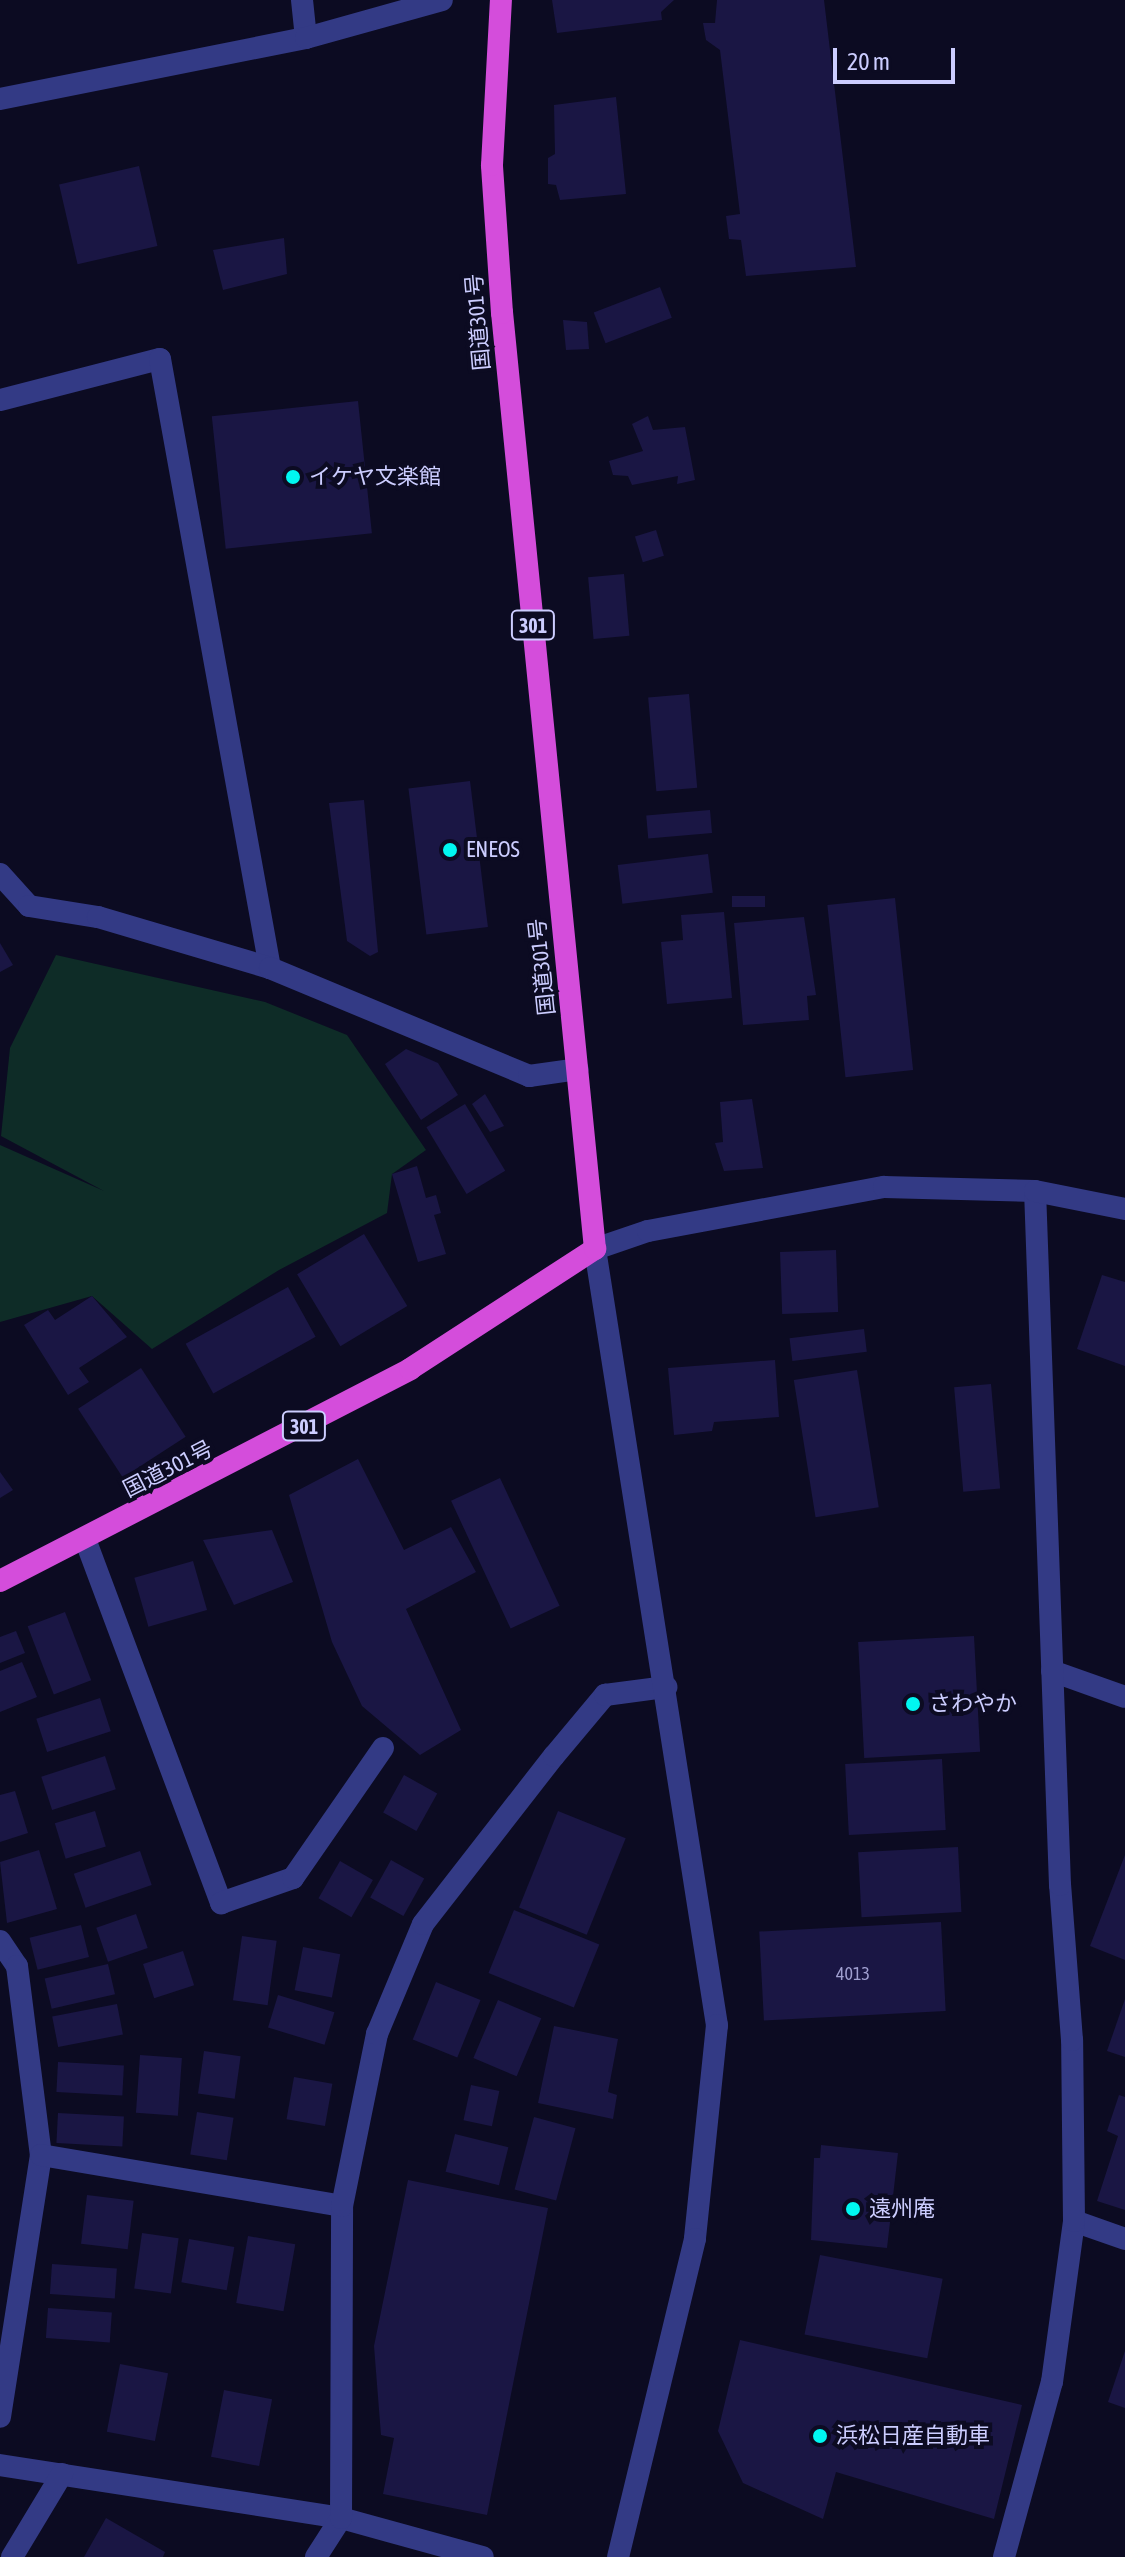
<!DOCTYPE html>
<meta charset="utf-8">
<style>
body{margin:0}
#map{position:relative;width:1125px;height:2557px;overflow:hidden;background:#0c0b22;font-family:"Asap Condensed","Noto Sans JP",sans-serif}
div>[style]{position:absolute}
.green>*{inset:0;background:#0e2c27}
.building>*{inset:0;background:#1a1644;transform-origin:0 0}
.minor>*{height:22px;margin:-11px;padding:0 11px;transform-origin:11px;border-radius:11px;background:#333a85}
.tertiary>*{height:22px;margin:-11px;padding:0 11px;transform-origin:11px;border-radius:11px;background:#333a85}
.trunk>*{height:22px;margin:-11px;padding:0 11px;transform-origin:11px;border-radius:11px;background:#d44ddb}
.dots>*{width:22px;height:22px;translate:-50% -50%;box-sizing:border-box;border:4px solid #0c0b22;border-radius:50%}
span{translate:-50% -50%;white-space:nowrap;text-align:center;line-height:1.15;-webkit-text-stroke:8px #0c0b22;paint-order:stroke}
.number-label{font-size:18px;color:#a09fd0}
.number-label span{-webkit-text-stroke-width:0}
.shield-label span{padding:2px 6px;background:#0c0b22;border:2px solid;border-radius:6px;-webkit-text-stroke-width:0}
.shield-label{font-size:20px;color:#cccdff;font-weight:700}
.street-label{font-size:22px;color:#cccdff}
.poi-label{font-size:22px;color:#cccdff}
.left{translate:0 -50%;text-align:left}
.scale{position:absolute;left:833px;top:48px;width:122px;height:36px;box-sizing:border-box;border:4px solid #cccdff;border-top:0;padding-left:10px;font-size:24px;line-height:28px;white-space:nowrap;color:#cccdff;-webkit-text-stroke:6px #0c0b22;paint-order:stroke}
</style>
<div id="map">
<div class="green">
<i style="clip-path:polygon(56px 955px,265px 1002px,347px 1035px,426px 1150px,392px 1174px,387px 1213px,279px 1270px,152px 1349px,92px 1296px,0 1322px,0 1145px,104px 1191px,1px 1136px,10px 1048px)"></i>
</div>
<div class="building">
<i style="clip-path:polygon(552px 0,674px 0,661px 12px,662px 20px,557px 33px)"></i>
<i style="clip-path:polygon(717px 0,824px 0,856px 267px,746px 276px,741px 240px,729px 239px,726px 216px,740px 214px,720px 50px,706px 40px,703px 23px,715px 23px)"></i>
<i style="clip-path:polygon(616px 97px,626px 194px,560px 200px,556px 185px,548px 184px,548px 158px,555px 154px,554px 105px)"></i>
<i style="left:139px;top:166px;width:82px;height:82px;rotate:77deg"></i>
<i style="clip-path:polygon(284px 238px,287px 274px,223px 290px,213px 250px)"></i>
<i style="left:660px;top:287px;width:33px;height:71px;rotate:69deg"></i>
<i style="clip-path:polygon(563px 320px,587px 322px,589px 349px,566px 350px)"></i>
<i style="left:358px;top:401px;width:133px;height:147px;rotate:84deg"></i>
<i style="clip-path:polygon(648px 416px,653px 430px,685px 427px,695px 480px,677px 484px,678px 476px,632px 485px,628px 476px,613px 475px,609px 461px,643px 451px,632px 424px)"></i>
<i style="left:656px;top:530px;width:27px;height:22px;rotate:73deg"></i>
<i style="left:624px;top:574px;width:62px;height:36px;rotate:85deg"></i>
<i style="left:689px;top:694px;width:94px;height:41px;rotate:85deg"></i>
<i style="left:470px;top:781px;width:147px;height:62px;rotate:83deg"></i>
<i style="clip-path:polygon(364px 800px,378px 952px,370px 956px,347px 941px,329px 803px)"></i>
<i style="left:710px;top:810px;width:23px;height:64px;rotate:85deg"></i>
<i style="left:708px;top:854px;width:39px;height:91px;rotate:83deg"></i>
<i style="left:732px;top:896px;width:33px;height:11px"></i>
<i style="left:895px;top:898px;width:173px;height:68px;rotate:84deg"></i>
<i style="clip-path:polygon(724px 912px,732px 998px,667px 1004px,661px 942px,683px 940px,681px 915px)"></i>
<i style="clip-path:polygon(804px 917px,816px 995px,807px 996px,809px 1020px,743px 1025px,734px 923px)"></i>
<i style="clip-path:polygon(0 943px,13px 965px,0 972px)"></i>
<i style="clip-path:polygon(406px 1049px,438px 1063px,458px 1095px,421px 1120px,385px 1064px)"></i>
<i style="clip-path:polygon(485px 1094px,504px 1126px,490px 1132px,472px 1104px)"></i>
<i style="clip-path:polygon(752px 1099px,763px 1168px,724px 1171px,715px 1143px,723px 1142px,720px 1102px)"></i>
<i style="left:465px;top:1104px;width:78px;height:45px;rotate:59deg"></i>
<i style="clip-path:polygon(417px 1166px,426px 1198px,436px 1195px,441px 1213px,434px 1215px,446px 1254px,418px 1262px,392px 1174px)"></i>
<i style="left:364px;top:1234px;width:84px;height:78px;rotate:59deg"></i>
<i style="left:836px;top:1250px;width:62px;height:56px;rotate:88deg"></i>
<i style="clip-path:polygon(1102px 1275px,1125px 1282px,1125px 1366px,1077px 1349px)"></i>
<i style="left:288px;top:1287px;width:57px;height:117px;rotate:61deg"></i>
<i style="clip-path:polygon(92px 1296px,127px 1337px,79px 1368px,89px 1382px,68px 1395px,24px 1325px,48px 1310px,55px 1320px)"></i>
<i style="left:864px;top:1329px;width:23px;height:75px;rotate:83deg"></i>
<i style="clip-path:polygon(775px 1360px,779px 1417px,714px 1422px,712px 1431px,674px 1435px,668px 1368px)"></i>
<i style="left:141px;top:1368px;width:82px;height:75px;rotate:57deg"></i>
<i style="left:857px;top:1370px;width:139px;height:64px;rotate:81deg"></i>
<i style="left:991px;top:1384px;width:105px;height:37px;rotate:85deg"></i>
<i style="clip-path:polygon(358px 1459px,404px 1550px,451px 1527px,476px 1572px,406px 1609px,461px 1730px,420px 1755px,362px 1706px,332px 1642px,289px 1495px)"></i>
<i style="clip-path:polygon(0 1472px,13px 1490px,0 1498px)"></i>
<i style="left:500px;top:1478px;width:141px;height:54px;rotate:65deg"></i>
<i style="clip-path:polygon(272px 1530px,293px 1582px,234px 1605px,203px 1540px)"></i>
<i style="left:193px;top:1561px;width:51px;height:61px;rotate:74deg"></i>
<i style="left:65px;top:1612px;width:73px;height:40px;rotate:69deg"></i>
<i style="clip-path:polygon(16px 1631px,25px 1653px,0 1663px,0 1637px)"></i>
<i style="left:974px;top:1636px;width:116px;height:116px;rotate:87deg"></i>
<i style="clip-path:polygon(22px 1662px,37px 1697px,0 1712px,0 1671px)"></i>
<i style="left:100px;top:1698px;width:35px;height:67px;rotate:72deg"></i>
<i style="left:105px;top:1756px;width:35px;height:67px;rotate:72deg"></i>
<i style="left:942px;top:1759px;width:71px;height:97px;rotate:87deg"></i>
<i style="left:404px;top:1775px;width:38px;height:43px;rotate:29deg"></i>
<i style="clip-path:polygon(15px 1791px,28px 1833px,0 1842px,0 1795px)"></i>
<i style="left:95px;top:1811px;width:37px;height:42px;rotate:73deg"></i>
<i style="left:558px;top:1811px;width:73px;height:104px;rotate:22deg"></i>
<i style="left:958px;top:1847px;width:65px;height:100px;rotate:87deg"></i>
<i style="clip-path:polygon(39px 1850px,57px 1909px,7px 1923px,0 1862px)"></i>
<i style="left:140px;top:1851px;width:36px;height:70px;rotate:71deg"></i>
<i style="clip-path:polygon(1125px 1855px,1125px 1960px,1090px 1946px)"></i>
<i style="left:391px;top:1860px;width:38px;height:43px;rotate:29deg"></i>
<i style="left:340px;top:1861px;width:38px;height:43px;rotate:30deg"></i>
<i style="left:514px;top:1910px;width:92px;height:68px;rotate:22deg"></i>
<i style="left:136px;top:1914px;width:36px;height:42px;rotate:71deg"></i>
<i style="left:941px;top:1922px;width:89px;height:182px;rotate:87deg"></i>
<i style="left:81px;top:1925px;width:33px;height:53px;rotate:76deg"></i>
<i style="left:242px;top:1936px;width:35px;height:65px;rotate:8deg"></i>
<i style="left:303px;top:1947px;width:38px;height:44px;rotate:11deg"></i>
<i style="left:183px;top:1951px;width:36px;height:42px;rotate:72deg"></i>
<i style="left:108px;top:1964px;width:31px;height:65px;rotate:77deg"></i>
<i style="left:436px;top:1982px;width:48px;height:62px;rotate:22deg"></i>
<i style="left:278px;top:1995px;width:59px;height:34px;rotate:17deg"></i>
<i style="clip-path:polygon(1125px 1999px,1125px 2057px,1107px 2051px)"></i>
<i style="left:498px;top:2000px;width:47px;height:63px;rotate:23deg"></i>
<i style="left:117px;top:2004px;width:31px;height:66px;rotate:79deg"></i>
<i style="clip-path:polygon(554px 2026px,618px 2039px,608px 2092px,617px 2095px,613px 2119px,538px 2103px)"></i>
<i style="left:204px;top:2051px;width:37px;height:43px;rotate:8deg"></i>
<i style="left:140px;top:2055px;width:42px;height:58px;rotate:4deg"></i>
<i style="left:58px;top:2062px;width:66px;height:30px;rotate:3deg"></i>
<i style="left:294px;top:2077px;width:39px;height:43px;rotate:10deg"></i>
<i style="left:471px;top:2085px;width:29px;height:36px;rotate:12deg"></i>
<i style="clip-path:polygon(1119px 2095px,1125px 2097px,1125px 2210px,1097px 2201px,1118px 2136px,1107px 2131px)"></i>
<i style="left:197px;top:2112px;width:37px;height:43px;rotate:9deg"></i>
<i style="left:58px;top:2113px;width:66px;height:30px;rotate:3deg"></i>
<i style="left:534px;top:2117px;width:43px;height:75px;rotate:15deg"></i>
<i style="left:455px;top:2134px;width:55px;height:39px;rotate:14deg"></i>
<i style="clip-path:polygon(821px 2145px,898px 2153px,887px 2248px,811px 2240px,814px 2158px,820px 2158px)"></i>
<i style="clip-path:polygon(408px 2180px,548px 2208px,487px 2515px,383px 2494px,394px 2438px,381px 2435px,374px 2346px)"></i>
<i style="left:87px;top:2195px;width:47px;height:49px;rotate:7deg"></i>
<i style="left:142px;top:2233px;width:37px;height:56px;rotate:8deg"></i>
<i style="left:248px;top:2236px;width:48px;height:68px;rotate:10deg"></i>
<i style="left:189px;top:2239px;width:46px;height:44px;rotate:10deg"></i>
<i style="left:820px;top:2255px;width:125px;height:81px;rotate:11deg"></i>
<i style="left:52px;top:2264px;width:65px;height:30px;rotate:4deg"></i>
<i style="left:48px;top:2308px;width:64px;height:30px;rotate:4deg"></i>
<i style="clip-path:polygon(740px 2340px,1022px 2405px,994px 2519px,836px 2472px,823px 2519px,743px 2483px,718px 2431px)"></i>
<i style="clip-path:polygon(1125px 2351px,1125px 2408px,1108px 2402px)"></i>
<i style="left:120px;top:2364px;width:49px;height:69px;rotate:11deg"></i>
<i style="left:224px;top:2390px;width:49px;height:68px;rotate:11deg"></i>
<i style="clip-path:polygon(106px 2518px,165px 2552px,163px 2557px,84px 2557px)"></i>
</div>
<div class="minor">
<i style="left:302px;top:0;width:38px;rotate:84deg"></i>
<i style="left:0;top:99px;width:312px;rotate:-11.3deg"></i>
<i style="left:306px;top:38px;width:141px;rotate:-15.6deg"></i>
<i style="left:0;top:400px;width:165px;rotate:-14.4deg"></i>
<i style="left:160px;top:359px;width:619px;rotate:79.76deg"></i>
<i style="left:0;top:874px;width:43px;rotate:47.8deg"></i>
<i style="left:29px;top:906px;width:70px;rotate:9.1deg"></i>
<i style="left:98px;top:917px;width:179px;rotate:16.5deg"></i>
<i style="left:270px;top:968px;width:281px;rotate:22.6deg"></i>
<i style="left:529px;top:1076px;width:49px;rotate:-8.1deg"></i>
<i style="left:595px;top:1249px;width:56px;rotate:-18.8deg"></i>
<i style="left:648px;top:1231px;width:240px;rotate:-10.6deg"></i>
<i style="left:884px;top:1187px;width:151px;rotate:1.5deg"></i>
<i style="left:85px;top:1539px;width:389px;rotate:69.5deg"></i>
<i style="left:221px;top:1903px;width:76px;rotate:-19.1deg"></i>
<i style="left:293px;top:1878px;width:158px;rotate:-55.3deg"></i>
<i style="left:0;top:1941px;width:30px;rotate:56deg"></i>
<i style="left:17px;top:1966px;width:191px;rotate:82.8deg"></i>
<i style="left:41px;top:2155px;width:265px;rotate:98.9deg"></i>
<i style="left:41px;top:2155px;width:305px;rotate:9.6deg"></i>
<i style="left:0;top:2465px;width:345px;rotate:8.8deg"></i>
<i style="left:341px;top:2518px;width:147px;rotate:15.4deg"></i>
<i style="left:12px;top:2557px;width:97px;rotate:-58.9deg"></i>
<i style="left:316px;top:2557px;width:46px;rotate:-57.3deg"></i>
<i style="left:341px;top:2518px;width:312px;rotate:-89.8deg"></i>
<i style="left:342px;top:2206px;width:176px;rotate:-78.5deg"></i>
<i style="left:377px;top:2034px;width:119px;rotate:-67.3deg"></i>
<i style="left:423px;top:1924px;width:213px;rotate:-52.1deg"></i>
<i style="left:554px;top:1756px;width:80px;rotate:-50.1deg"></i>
<i style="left:605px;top:1695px;width:62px;rotate:-7.5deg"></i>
</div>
<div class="tertiary">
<i style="left:595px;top:1249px;width:786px;rotate:81.07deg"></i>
<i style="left:717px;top:2025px;width:215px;rotate:95.9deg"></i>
<i style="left:695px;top:2239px;width:327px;rotate:103.6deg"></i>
<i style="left:1052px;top:1671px;width:77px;rotate:19.6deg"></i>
<i style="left:1074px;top:2221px;width:54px;rotate:19.4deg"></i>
<i style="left:1004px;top:2557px;width:181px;rotate:-74.7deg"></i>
<i style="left:1052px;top:2382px;width:162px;rotate:-82.2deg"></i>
<i style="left:1074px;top:2221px;width:181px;rotate:-90.6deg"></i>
<i style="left:1072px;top:2040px;width:155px;rotate:-94.4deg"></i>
<i style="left:1060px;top:1885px;width:694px;rotate:-92.06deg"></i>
<i style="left:1035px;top:1191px;width:92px;rotate:11.3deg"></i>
</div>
<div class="trunk">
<i style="left:0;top:1581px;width:462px;rotate:-27.3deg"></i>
<i style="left:410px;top:1369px;width:221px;rotate:-33deg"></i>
<i style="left:595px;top:1249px;width:941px;rotate:-95.67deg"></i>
<i style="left:502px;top:313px;width:148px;rotate:-93.9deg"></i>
<i style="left:492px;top:165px;width:165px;rotate:-86.9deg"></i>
</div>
<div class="dots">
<i style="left:293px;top:477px;background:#00f7f1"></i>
<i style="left:450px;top:850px;background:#00f7f1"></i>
<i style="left:913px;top:1704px;background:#00f7f1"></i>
<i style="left:853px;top:2209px;background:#00f7f1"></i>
<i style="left:820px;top:2436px;background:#00f7f1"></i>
</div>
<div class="number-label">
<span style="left:853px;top:1974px">4013</span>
</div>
<div class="shield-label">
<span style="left:533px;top:625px">301</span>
<span style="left:304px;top:1426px">301</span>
</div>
<div class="street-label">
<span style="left:478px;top:322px;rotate:-95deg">国道301号</span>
<span style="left:542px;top:967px;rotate:-96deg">国道301号</span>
<span style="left:168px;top:1469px;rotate:-27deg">国道301号</span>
</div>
<div class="poi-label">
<span class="left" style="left:309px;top:477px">イケヤ文楽館</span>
<span class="left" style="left:466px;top:850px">ENEOS</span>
<span class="left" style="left:929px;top:1704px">さわやか</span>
<span class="left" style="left:869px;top:2209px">遠州庵</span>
<span class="left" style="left:836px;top:2436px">浜松日産自動車</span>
</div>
<div class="scale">20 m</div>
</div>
